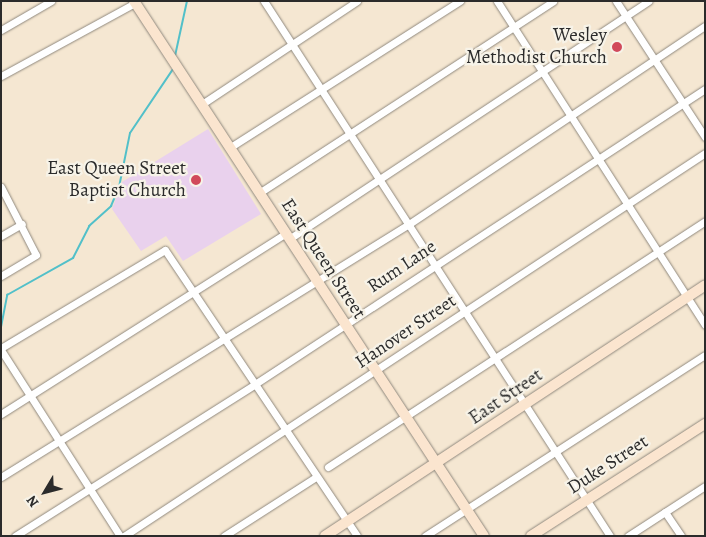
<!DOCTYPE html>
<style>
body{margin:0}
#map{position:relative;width:706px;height:537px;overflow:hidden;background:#f5e7d2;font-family:Alegreya,serif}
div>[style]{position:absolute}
.built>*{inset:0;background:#e9d1ed}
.stream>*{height:2px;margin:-1px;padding:0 1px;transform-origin:1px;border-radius:1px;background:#52c0c9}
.roads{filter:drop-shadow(0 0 1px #90897e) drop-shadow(0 0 1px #90897e)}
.street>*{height:7px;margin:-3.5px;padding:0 3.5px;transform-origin:3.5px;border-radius:3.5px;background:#fff}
.secondary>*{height:10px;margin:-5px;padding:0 5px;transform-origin:5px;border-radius:5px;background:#fbe5cf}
.dots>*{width:14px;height:14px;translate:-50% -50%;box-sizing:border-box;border:2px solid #f7f3e8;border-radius:50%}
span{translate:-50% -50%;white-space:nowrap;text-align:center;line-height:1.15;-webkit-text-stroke:4.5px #f7f3e8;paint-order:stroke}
.poi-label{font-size:19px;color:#2b2b2b}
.right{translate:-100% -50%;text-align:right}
.street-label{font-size:19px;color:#2b2b2b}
.frame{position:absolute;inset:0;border:2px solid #2b2b2b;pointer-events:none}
.north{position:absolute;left:20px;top:467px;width:50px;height:50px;-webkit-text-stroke:4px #f7f3e8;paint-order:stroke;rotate:233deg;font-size:14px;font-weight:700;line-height:20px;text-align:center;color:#2b2b2b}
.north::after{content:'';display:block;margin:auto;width:18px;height:22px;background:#2b2b2b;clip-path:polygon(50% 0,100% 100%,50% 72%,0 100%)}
</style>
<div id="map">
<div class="built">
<i style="clip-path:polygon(208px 129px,261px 214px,183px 261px,166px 236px,141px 251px,112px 209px,122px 182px)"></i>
</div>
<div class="stream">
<i style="left:175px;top:56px;width:56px;rotate:-77.7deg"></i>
<i style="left:1px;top:327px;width:33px;rotate:-79deg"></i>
<i style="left:7px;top:295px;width:76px;rotate:-29.3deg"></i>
<i style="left:73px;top:258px;width:36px;rotate:-63deg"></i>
<i style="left:89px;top:226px;width:30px;rotate:-42deg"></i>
<i style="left:111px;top:206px;width:21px;rotate:-67deg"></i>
<i style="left:119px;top:187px;width:55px;rotate:-78.5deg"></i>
<i style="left:130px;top:133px;width:77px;rotate:-56.1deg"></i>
</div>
<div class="roads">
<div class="street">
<i style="left:264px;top:1px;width:637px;rotate:57.11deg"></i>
<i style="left:497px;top:1px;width:385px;rotate:57.3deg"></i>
<i style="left:616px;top:1px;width:163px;rotate:56.8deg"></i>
<i style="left:1px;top:30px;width:58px;rotate:-30.1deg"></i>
<i style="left:1px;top:76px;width:153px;rotate:-28.6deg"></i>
<i style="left:202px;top:104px;width:186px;rotate:-33.6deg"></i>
<i style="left:229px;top:148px;width:274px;rotate:-32.5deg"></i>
<i style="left:1px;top:187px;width:76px;rotate:62.8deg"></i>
<i style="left:36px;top:255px;width:41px;rotate:149deg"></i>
<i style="left:259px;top:193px;width:351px;rotate:-33.1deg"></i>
<i style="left:1px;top:236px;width:24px;rotate:-30deg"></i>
<i style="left:289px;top:239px;width:431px;rotate:-33.5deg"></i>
<i style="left:1px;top:348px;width:191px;rotate:-30.9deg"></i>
<i style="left:165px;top:250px;width:344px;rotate:56.1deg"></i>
<i style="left:1px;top:350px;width:221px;rotate:57.4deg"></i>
<i style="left:1px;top:414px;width:338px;rotate:-32.4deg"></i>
<i style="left:328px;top:467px;width:450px;rotate:-33.1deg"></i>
<i style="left:1px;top:477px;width:480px;rotate:-31.8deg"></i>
<i style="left:409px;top:224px;width:356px;rotate:-33.8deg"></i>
<i style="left:665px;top:512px;width:29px;rotate:56deg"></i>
<i style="left:15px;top:536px;width:284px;rotate:-32.3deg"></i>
<i style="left:255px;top:384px;width:538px;rotate:-33.25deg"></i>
<i style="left:124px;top:536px;width:696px;rotate:-33.39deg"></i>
<i style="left:224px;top:536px;width:109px;rotate:-32.7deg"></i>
<i style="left:425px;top:536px;width:333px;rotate:-32.9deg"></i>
<i style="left:628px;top:536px;width:92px;rotate:-33deg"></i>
</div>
<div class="secondary">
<i style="left:134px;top:1px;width:639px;rotate:56.81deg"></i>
<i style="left:325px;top:536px;width:455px;rotate:-33.4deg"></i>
<i style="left:531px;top:536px;width:207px;rotate:-32.8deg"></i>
</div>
</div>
<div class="dots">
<i style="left:617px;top:47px;background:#d1495b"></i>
<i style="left:196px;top:180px;background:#d1495b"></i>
</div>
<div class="poi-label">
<span class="right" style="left:607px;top:47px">Wesley<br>Methodist Church</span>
<span class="right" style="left:186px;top:180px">East Queen Street<br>Baptist Church</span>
</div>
<div class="street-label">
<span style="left:323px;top:259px;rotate:57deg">East Queen Street</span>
<span style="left:402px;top:267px;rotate:-34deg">Rum Lane</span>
<span style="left:406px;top:332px;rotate:-34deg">Hanover Street</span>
<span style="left:506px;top:397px;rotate:-34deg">East Street</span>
<span style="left:608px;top:465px;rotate:-33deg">Duke Street</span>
</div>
<div class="frame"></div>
<div class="north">N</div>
</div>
